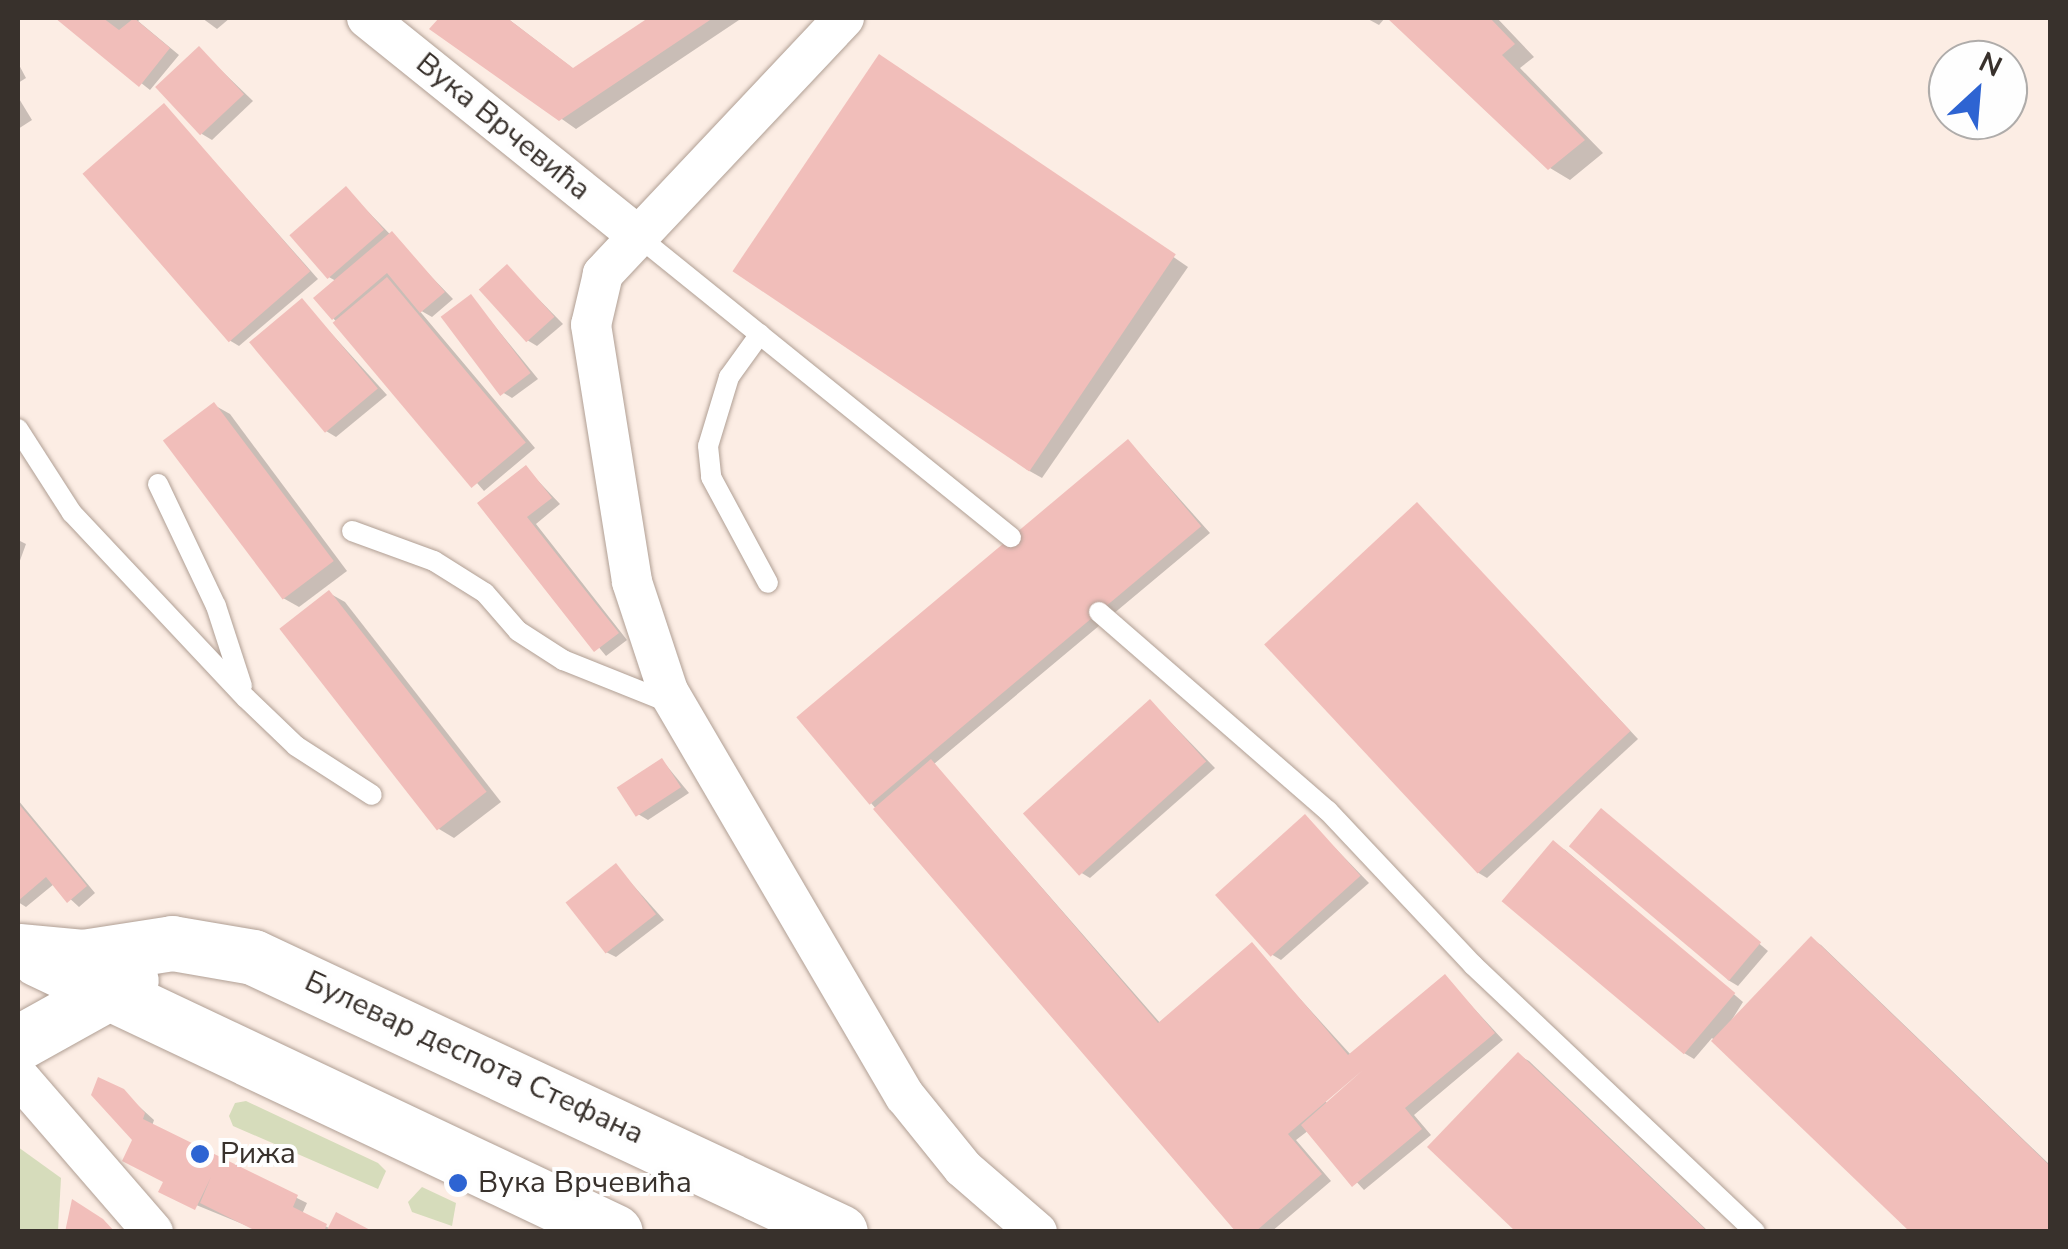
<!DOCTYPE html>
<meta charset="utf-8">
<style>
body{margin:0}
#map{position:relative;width:2068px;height:1249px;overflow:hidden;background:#fcede4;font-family:"Nunito Sans",sans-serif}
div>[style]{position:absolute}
.green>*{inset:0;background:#d6dcbb}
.shadow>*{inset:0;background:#0003}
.building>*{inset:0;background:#f1beba;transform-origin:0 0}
.roads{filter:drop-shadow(0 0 2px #b09f94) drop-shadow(0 0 2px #b09f94)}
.lane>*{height:20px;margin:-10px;padding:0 10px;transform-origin:10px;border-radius:10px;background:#fff}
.street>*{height:40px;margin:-20px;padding:0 20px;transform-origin:20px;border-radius:20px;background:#fff}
.secondary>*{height:55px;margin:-27.5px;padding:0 27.5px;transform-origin:27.5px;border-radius:27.5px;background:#fff}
.dots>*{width:28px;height:28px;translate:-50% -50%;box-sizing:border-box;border:5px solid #fefefe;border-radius:50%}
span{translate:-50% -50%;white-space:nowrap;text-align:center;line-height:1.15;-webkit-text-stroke:8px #fefefe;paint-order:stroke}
.street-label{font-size:30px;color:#38312c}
.poi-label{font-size:30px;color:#38312c}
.left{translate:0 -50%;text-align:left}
.frame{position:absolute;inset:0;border:20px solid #38312c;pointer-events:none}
.north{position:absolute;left:1928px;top:40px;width:100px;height:100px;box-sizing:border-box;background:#fefefe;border:2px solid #afacaa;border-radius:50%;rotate:26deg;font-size:28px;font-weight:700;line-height:40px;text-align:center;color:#38312c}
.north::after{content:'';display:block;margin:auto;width:35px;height:45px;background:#2e64d2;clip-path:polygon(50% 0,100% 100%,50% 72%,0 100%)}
</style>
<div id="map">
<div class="green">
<i style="clip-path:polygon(246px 1101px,378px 1163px,386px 1171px,378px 1189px,233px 1126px,229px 1116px,235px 1103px)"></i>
<i style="clip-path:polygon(18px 1147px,61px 1178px,58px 1231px,18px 1231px)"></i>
<i style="clip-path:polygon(422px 1187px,456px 1203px,452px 1226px,412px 1212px,408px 1202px)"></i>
</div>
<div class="shadow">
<i style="clip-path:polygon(59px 18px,142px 18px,138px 21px,179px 55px,150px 90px)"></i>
<i style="clip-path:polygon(202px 18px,230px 18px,217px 29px)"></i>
<i style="clip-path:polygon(442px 18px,507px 18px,575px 70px,652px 18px,742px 18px,576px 129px,433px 28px)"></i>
<i style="clip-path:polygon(1366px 18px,1385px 18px,1379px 25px)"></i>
<i style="clip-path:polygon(1391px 18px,1497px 18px,1534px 57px,1520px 68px,1603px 153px,1570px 180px,1550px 168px)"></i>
<i style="clip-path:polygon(199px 49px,253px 101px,212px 140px,202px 134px)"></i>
<i style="clip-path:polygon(18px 63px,26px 78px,18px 83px)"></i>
<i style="clip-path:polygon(896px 66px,1188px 267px,1042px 478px,1026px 469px)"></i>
<i style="clip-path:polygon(18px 97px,32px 120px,18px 129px)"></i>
<i style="clip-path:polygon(165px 106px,318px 279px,239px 346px,229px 340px)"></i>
<i style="clip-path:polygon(346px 189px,453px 299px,432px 317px,418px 309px,535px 448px,484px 491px,333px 318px,336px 281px,327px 276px)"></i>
<i style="clip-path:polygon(507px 267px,563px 324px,537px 346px,527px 340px)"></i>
<i style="clip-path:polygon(471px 297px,538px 379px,512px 398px,502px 392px)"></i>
<i style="clip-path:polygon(302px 301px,387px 395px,336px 437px,326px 431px)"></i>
<i style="clip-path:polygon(214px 405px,230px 414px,347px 571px,299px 607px,283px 598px)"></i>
<i style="clip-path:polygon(evenodd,1129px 442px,1210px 533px,934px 764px,1161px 1024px,1252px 946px,1351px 1055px,1445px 977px,1503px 1040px,1414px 1115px,1431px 1135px,1364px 1190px,1309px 1130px,1296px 1140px,1331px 1181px,1271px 1232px,1239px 1232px,871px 803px,1129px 442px,1363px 1067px,1368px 1072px,1327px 1103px,1324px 1100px,1363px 1067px)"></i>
<i style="clip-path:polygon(526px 468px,560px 504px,536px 524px,627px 640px,606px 656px,481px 504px)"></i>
<i style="clip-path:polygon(1418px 505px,1638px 739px,1487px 878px,1477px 872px)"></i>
<i style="clip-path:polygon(18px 540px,26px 544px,18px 566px)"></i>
<i style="clip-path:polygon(329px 593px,345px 602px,501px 802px,454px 838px,439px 829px)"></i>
<i style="clip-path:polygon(1151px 702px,1215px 768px,1090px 878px,1080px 872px)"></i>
<i style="clip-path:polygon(662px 760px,689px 793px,648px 820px,638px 814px)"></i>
<i style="clip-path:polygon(18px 800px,95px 893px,79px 907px,54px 884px,26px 907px,18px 902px)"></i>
<i style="clip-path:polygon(1601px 811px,1768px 951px,1738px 986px,1728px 980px)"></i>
<i style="clip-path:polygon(1305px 817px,1369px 883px,1281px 960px,1271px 954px)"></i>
<i style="clip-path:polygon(1564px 849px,1743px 1002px,1726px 1029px,1811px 939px,1821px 945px,2050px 1165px,2050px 1232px,1914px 1232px,1712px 1038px,1694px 1059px,1684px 1053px)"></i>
<i style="clip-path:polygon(616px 866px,664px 920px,616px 957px,606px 952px)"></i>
<i style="clip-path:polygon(1518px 1055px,1529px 1061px,1709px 1232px,1520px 1232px)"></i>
<i style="clip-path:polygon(122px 1091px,154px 1120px,152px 1126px,307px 1203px,302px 1214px,329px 1228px,370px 1232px,262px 1232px,162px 1191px,166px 1182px,135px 1140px)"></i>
</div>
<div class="building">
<i style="clip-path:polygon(55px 18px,103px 18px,119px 30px,134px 18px,170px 48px,139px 87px)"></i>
<i style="clip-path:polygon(439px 18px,507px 18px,573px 68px,648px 18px,713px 18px,559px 121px,429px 29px)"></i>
<i style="clip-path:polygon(1387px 18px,1490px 18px,1515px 44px,1502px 55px,1585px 140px,1548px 170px)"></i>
<i style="left:199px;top:46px;width:66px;height:60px;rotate:47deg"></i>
<i style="left:879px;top:54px;width:358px;height:262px;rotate:34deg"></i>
<i style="left:164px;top:103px;width:223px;height:108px;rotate:49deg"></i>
<i style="left:346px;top:186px;width:58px;height:75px;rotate:49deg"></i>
<i style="clip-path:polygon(392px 231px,445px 292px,420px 313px,387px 273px,332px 320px,313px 298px)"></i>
<i style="left:507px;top:264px;width:71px;height:38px;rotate:48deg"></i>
<i style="left:387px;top:277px;width:216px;height:71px;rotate:50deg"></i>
<i style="left:471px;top:294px;width:99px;height:38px;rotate:53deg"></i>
<i style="left:302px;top:298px;width:118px;height:69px;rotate:50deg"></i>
<i style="left:214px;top:402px;width:199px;height:64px;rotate:53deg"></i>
<i style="left:1128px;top:439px;width:114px;height:433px;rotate:50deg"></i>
<i style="clip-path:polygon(526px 465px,552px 498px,527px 517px,619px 633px,594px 652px,477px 503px)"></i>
<i style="left:1417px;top:502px;width:313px;height:209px;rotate:47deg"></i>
<i style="left:329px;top:590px;width:256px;height:63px;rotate:52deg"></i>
<i style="left:1150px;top:699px;width:84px;height:171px;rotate:48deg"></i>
<i style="left:662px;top:758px;width:35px;height:54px;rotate:57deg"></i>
<i style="clip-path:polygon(931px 759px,1158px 1023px,1252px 942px,1348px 1055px,1445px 974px,1495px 1033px,1405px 1108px,1422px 1129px,1352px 1187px,1301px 1125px,1363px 1070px,1288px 1134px,1322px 1174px,1255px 1232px,1236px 1232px,873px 809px)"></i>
<i style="clip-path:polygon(18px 803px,87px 886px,67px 903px,46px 877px,18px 901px)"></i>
<i style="left:1601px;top:808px;width:209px;height:50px;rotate:40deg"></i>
<i style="left:1305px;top:814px;width:83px;height:121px;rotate:48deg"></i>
<i style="left:1553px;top:840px;width:238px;height:80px;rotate:40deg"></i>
<i style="left:616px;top:863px;width:65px;height:64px;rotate:52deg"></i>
<i style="clip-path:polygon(1811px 936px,2050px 1166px,2050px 1232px,1910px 1232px,1711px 1041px)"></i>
<i style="clip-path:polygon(1518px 1052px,1708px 1232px,1516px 1232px,1427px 1147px)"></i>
<i style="clip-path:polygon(98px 1077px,124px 1089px,145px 1113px,143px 1119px,298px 1195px,293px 1207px,327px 1224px,324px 1232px,258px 1232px,200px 1203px,211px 1177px,195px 1210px,158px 1192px,163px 1182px,122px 1161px,132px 1140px,91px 1095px)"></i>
<i style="clip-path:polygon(72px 1199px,103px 1219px,115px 1232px,65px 1232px)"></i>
<i style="clip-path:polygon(336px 1212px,374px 1232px,326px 1232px)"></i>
</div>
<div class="roads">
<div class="lane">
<i style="left:639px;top:237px;width:478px;rotate:38.9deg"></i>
<i style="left:760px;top:334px;width:53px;rotate:125.8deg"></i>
<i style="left:729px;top:377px;width:72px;rotate:106.9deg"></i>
<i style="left:708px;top:446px;width:31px;rotate:84deg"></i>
<i style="left:711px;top:477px;width:120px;rotate:61.7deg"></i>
<i style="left:18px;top:429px;width:100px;rotate:57.3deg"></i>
<i style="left:72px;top:513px;width:254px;rotate:46.8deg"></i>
<i style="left:246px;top:698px;width:69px;rotate:43.8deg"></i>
<i style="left:296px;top:746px;width:90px;rotate:32.8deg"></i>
<i style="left:158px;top:484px;width:135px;rotate:64.6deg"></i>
<i style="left:216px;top:606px;width:84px;rotate:72deg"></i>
<i style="left:352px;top:531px;width:87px;rotate:20.1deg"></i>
<i style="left:434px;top:561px;width:60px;rotate:32.1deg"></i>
<i style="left:485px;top:593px;width:50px;rotate:49deg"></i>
<i style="left:518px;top:631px;width:54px;rotate:32.8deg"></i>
<i style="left:563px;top:660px;width:113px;rotate:21.8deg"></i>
<i style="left:1099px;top:612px;width:303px;rotate:41deg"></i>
<i style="left:1328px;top:811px;width:212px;rotate:46.7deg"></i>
<i style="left:1473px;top:965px;width:388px;rotate:43.4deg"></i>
</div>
<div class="street">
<i style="left:367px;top:18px;width:349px;rotate:38.8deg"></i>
<i style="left:844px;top:18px;width:352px;rotate:133.3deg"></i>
<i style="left:603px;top:274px;width:52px;rotate:103.2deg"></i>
<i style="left:591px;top:325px;width:260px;rotate:80.9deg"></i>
<i style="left:632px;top:582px;width:115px;rotate:71.7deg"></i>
<i style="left:668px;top:691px;width:469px;rotate:59.7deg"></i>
<i style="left:905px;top:1096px;width:92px;rotate:51.1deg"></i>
<i style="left:963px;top:1168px;width:98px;rotate:40.9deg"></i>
<i style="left:18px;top:1076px;width:206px;rotate:49.1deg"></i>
</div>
<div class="secondary">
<i style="left:21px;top:951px;width:62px;rotate:5.5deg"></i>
<i style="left:83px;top:957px;width:90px;rotate:-8.9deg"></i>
<i style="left:172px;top:943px;width:82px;rotate:9.8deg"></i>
<i style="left:253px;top:957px;width:648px;rotate:25.1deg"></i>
<i style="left:38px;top:959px;width:638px;rotate:25.32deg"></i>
<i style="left:18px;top:1043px;width:129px;rotate:-29.1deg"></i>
</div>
</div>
<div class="dots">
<i style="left:200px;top:1154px;background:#2e64d2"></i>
<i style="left:458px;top:1183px;background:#2e64d2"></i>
</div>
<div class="street-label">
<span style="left:503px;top:127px;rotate:39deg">Вука Врчевића</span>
<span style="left:474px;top:1058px;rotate:25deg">Булевар деспота Стефана</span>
</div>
<div class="poi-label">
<span class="left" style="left:220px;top:1154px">Рижа</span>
<span class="left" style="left:478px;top:1183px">Вука Врчевића</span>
</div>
<div class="frame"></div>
<div class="north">N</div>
</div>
